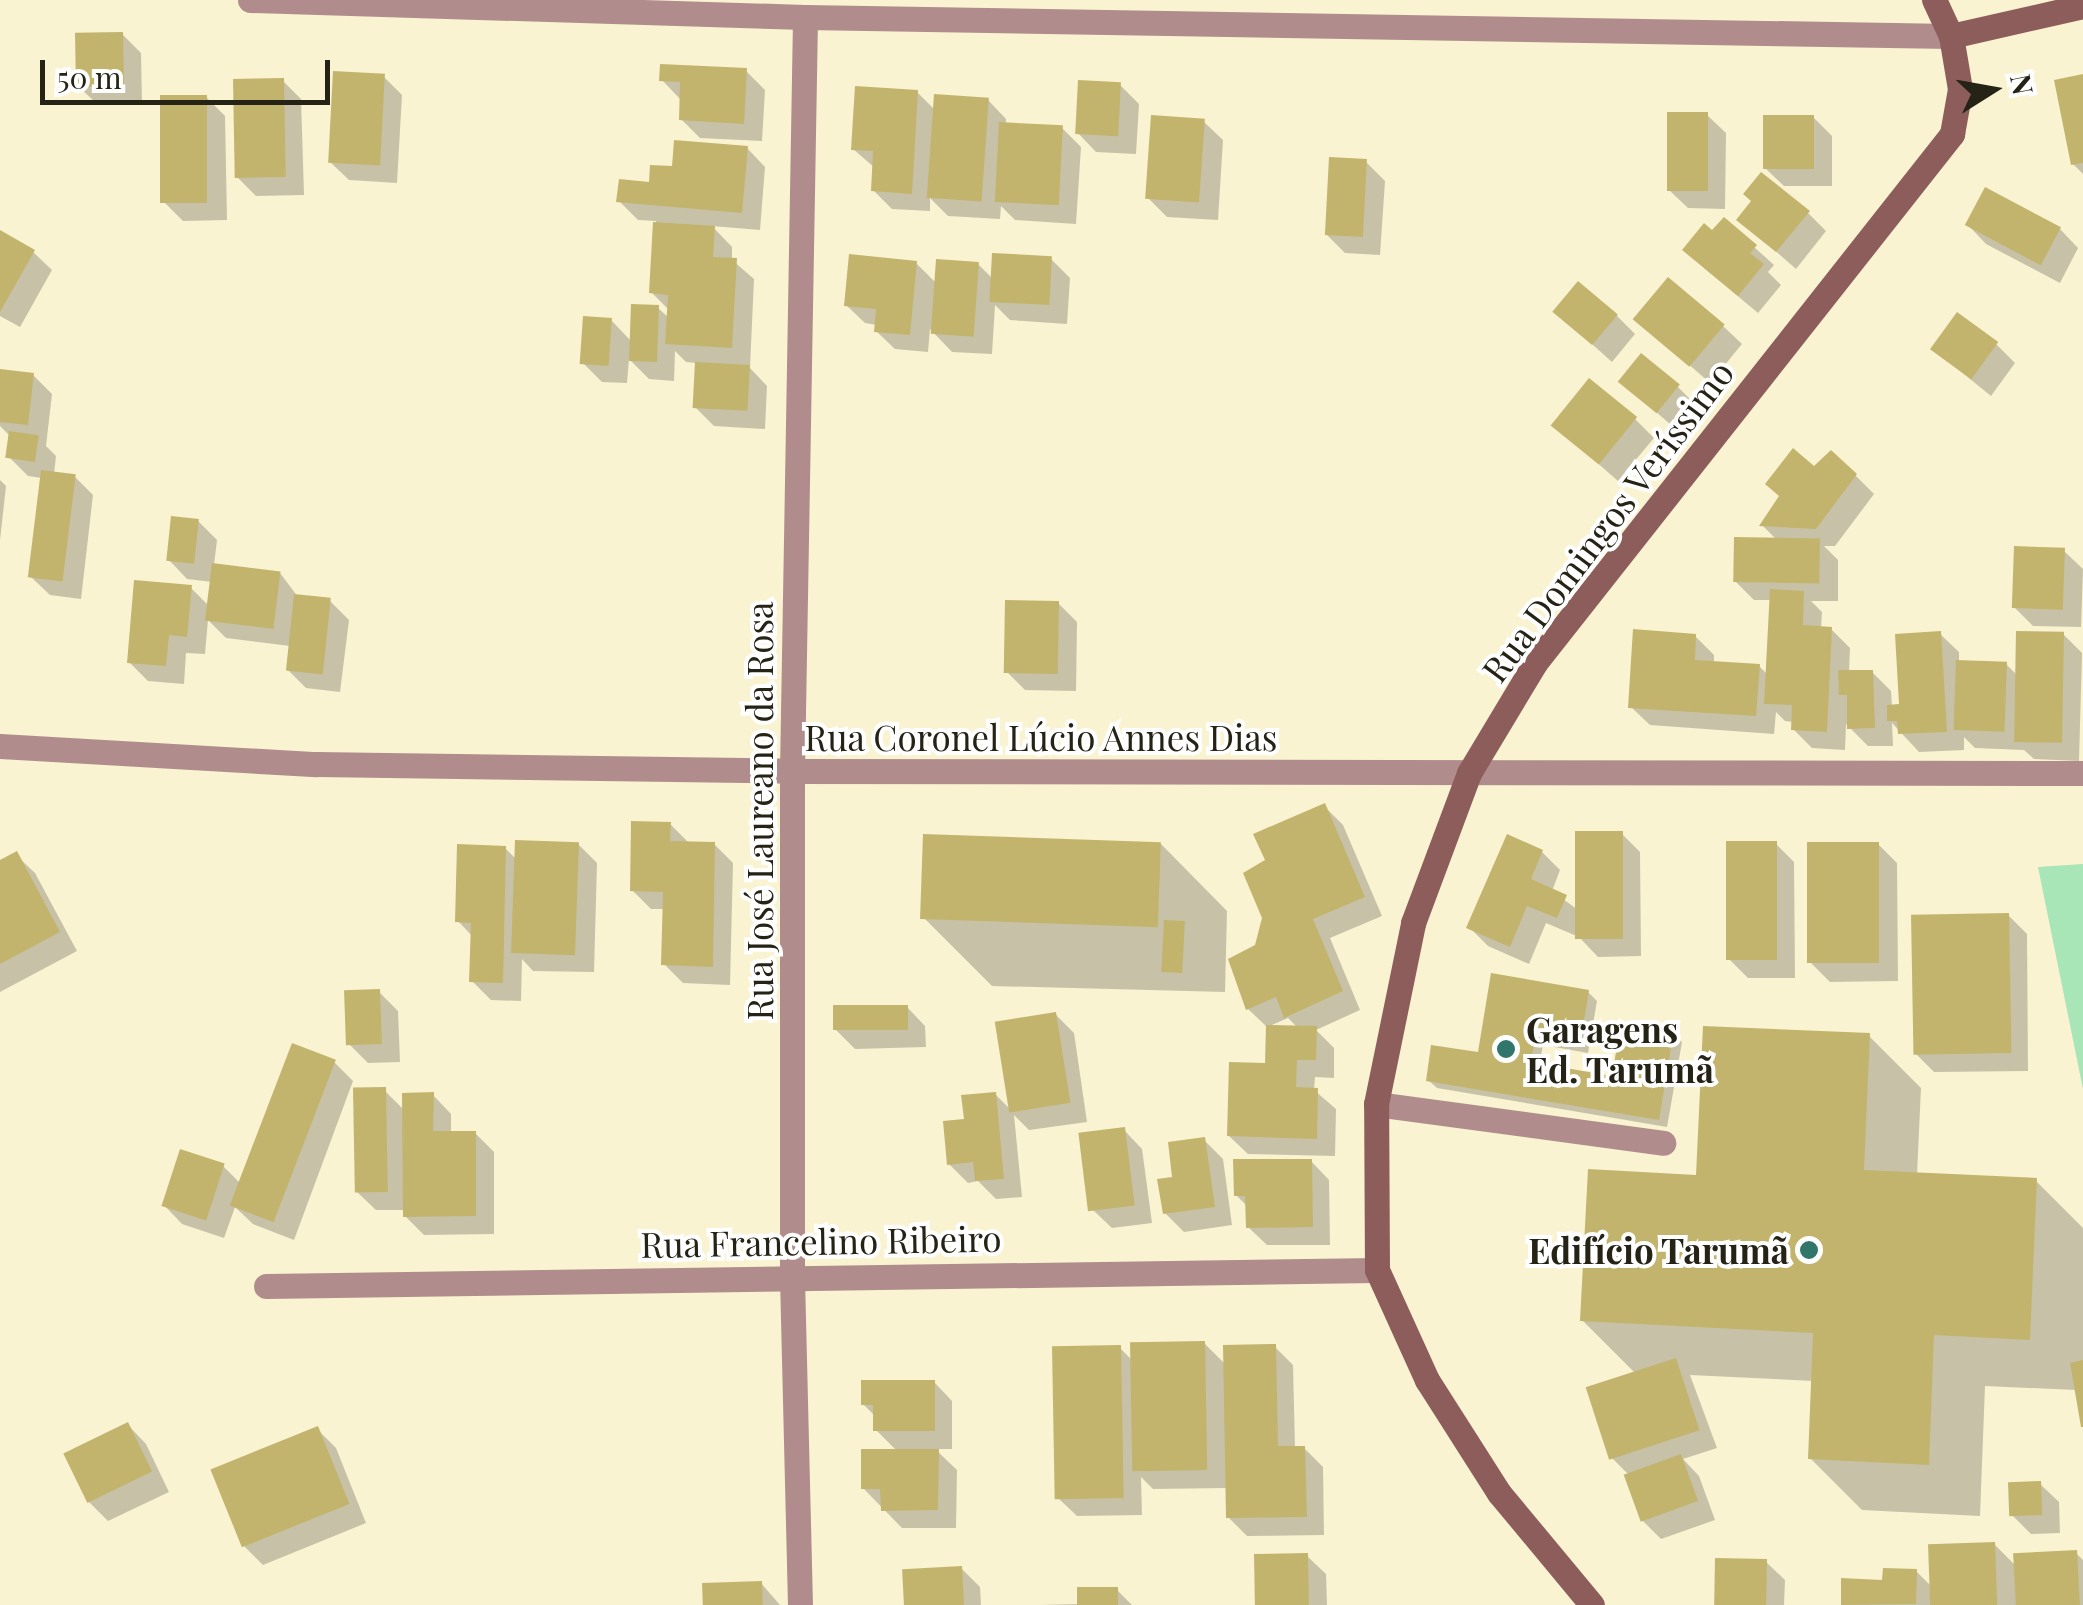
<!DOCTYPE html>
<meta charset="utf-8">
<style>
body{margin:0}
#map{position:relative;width:2083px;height:1605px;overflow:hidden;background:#f9f3d1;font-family:"Playfair Display",serif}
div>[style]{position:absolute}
.green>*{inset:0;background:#a8e5b7}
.shadow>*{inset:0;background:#0003}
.building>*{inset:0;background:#c2b46d;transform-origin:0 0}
.street>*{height:25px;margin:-12.5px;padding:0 12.5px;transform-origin:12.5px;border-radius:12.5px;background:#b08d8c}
.secondary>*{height:25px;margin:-12.5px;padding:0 12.5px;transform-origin:12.5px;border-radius:12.5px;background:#8d5d5c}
.dots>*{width:28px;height:28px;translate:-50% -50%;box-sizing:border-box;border:5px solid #fff;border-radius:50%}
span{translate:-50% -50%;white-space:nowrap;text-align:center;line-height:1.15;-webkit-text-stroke:8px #fff;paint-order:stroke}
.street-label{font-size:35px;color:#252316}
.poi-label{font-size:35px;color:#252316;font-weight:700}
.left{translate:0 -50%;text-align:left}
.right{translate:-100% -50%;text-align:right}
.north{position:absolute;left:1943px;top:40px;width:100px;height:100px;-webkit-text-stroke:8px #fff;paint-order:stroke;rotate:79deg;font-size:28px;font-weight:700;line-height:40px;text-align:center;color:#252316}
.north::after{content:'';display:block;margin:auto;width:35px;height:45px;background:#252316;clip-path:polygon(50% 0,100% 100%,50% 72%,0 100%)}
.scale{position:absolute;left:40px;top:60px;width:290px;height:45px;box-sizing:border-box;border:5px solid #252316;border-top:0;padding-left:12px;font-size:30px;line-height:35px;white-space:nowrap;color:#252316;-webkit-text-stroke:8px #fff;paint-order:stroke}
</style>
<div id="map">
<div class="green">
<i style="clip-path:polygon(2083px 864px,2083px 1089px,2038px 867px)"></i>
</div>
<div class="shadow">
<i style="clip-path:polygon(122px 34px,141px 53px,142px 104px,97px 104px,78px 86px)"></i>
<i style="clip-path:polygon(746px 71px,765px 90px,762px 141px,700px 138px,681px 119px,680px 99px,662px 80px)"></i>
<i style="clip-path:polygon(383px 76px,402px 95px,397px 183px,349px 180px,330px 162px)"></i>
<i style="clip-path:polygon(2083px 77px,2083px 174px,2073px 164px)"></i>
<i style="clip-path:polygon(283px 81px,301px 99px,304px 195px,256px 196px,237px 177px)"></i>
<i style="clip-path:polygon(1120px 85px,1139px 104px,1136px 154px,1096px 152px,1078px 133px)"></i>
<i style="clip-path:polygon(917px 92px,935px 110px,988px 100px,1006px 119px,1006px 125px,1062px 128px,1081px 147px,1076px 224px,1015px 220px,1001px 206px,1000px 219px,948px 216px,930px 198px,930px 211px,892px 209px,873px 190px,875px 168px,853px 149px)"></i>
<i style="clip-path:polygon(206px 97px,225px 116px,227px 220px,183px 221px,164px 202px)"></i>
<i style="clip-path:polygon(1707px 115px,1726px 133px,1725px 209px,1688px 208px,1669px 190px)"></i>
<i style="clip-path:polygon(1813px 117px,1832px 136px,1832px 186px,1784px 186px,1765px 168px)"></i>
<i style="clip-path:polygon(1204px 122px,1223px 140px,1218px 220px,1167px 217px,1148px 198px)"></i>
<i style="clip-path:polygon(747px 148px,765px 167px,760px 230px,712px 226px,732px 247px,732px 260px,754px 279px,750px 368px,767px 386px,765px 429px,714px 426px,695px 407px,697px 363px,686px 362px,675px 351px,674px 381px,649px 379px,629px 359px,627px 383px,602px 382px,583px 363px,611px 320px,631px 341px,658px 308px,669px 318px,670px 311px,651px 292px,656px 221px,638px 220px,619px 201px,674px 169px)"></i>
<i style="clip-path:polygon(1366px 162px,1385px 181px,1380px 255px,1345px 253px,1326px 234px)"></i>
<i style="clip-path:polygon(1808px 213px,1826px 231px,1796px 269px,1739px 219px)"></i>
<i style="clip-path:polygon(1724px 220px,1774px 265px,1768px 272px,1781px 285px,1758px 313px,1704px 268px,1713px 233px)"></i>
<i style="clip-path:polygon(1968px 225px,2060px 229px,2078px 248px,2060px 283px,1986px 244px)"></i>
<i style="clip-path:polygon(0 233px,33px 252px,52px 270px,20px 327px,0 316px)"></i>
<i style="clip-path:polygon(1051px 259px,1070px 278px,1067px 324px,1010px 320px,995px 305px,992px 354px,952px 352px,930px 329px,928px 352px,895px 349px,876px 331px,877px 325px,865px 323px,846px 305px,916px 263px,937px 284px,978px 264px,993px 279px)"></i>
<i style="clip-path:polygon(1556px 312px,1616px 315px,1635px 334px,1612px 362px)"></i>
<i style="clip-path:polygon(1637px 319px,1723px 326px,1742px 344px,1710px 383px)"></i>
<i style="clip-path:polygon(1996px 344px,2015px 363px,1991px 396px,1933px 349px)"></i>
<i style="clip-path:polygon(0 371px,33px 375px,52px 394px,46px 446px,56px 456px,54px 474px,74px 476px,93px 495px,81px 599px,50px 595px,31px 577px,42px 478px,28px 476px,9px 457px,11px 437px,0 426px)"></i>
<i style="clip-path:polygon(1621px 382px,1678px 387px,1697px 406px,1677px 430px)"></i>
<i style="clip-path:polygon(1635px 419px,1654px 438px,1618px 481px,1554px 425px)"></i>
<i style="clip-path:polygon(1814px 470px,1855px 475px,1874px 494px,1835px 546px,1824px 546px,1838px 560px,1838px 601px,1811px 601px,1822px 612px,1821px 629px,1831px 629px,1850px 648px,1849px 673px,1872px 672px,1891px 691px,1892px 707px,1902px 706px,1940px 634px,1959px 652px,1959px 663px,2006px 664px,2017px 675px,2063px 634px,2082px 653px,2079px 761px,2034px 759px,2024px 750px,1975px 748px,1964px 737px,1964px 750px,1919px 752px,1892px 723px,1893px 746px,1868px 746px,1846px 724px,1845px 750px,1812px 748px,1793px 729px,1794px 722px,1785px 721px,1776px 712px,1774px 734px,1650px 725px,1631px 707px,1695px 636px,1714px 655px,1714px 664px,1759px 666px,1768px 675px,1772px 600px,1754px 600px,1735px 581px,1777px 540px,1762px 525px)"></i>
<i style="clip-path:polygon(0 480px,6px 486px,0 540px)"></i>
<i style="clip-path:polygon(198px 521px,217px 540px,214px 565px,280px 573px,298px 597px,330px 601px,349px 620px,340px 692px,306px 688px,287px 669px,290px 646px,226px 638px,208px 620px,205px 654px,186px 653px,184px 684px,148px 681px,129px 662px,190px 587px,209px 606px,212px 582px,187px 579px,169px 560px)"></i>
<i style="clip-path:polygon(2064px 551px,2083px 569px,2081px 627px,2033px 626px,2014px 607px)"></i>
<i style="clip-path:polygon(1058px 603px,1077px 622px,1076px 691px,1025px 690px,1007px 672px)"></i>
<i style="clip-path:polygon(1324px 806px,1343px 825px,1382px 916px,1330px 938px,1360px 1010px,1316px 1030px,1334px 1048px,1334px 1078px,1315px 1077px,1314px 1090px,1336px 1109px,1335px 1156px,1248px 1154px,1229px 1136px,1267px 1066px,1299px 1029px,1288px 1018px,1267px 1027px,1248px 1009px,1264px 918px,1268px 861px)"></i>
<i style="clip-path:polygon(670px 824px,689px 843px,714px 844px,733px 863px,730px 985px,683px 983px,664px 964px,665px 909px,651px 909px,632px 890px)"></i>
<i style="clip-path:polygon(1622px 834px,1640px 852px,1641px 956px,1598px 957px,1579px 937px,1546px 923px,1529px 964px,1488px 946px,1469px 927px,1542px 852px,1560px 870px,1552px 891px,1578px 910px)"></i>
<i style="clip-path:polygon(1160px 843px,1227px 911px,1225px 992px,992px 986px,924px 918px)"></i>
<i style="clip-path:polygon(578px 844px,597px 863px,594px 972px,533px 971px,522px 959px,521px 1001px,491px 1000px,472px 981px,473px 937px,458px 921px,505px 848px,517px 860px)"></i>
<i style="clip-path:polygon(1776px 844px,1794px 862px,1795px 978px,1748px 978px,1729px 959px)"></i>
<i style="clip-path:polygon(1878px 844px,1897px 863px,1898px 981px,1830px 982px,1811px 963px)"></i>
<i style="clip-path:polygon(16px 855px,35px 873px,77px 951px,0 992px,0 863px)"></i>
<i style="clip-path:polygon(2008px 915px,2027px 934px,2028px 1071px,1934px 1072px,1915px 1053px)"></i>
<i style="clip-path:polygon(379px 992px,398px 1011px,400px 1062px,368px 1063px,349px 1044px)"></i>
<i style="clip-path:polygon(1588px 992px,1597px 1001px,1588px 1053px,1543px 1045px,1539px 1066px,1614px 1079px,1673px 1033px,1682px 1042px,1667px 1127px,1437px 1088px,1428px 1080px)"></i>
<i style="clip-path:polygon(907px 1007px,925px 1026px,926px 1047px,855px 1049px,836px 1030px)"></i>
<i style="clip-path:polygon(1055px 1014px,1074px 1033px,1087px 1122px,1029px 1130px,1014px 1115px,1022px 1197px,996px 1199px,978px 1181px,968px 1183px,949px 1164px,967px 1122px,995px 1094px,1010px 1109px)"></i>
<i style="clip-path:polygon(1869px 1036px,1921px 1088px,1917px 1175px,2036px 1181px,2083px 1228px,2083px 1424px,2077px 1390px,1985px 1386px,1980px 1516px,1862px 1510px,1810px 1458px,1814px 1381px,1690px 1375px,1717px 1448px,1683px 1459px,1699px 1476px,1715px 1520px,1661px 1539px,1642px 1520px,1630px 1476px,1612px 1458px,1636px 1374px,1583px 1321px,1699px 1177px)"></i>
<i style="clip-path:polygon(334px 1062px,353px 1081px,294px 1240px,253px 1224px,235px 1207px,224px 1238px,182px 1224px,164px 1205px,223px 1166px,242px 1185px)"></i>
<i style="clip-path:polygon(384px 1090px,404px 1110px,433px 1095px,451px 1114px,451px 1134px,475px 1133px,494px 1152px,494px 1234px,424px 1235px,405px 1216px,405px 1210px,376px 1210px,357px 1192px)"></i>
<i style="clip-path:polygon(1124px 1130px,1142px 1149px,1152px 1223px,1112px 1228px,1093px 1210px)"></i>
<i style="clip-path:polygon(1204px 1140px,1223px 1159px,1232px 1225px,1184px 1232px,1165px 1213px,1175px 1179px)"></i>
<i style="clip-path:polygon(1311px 1161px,1329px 1180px,1330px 1245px,1267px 1245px,1248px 1227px,1248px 1207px,1236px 1195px)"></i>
<i style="clip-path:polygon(1204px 1343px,1225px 1364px,1274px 1346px,1293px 1365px,1295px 1448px,1304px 1448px,1323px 1467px,1324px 1535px,1247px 1536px,1228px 1517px,1228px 1488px,1153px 1489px,1141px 1477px,1142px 1515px,1077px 1516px,1058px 1498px,1120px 1348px,1132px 1360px)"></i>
<i style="clip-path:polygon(934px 1382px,952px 1401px,952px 1449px,935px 1449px,957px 1470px,956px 1528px,902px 1528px,863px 1488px,897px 1451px,876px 1430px,875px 1416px,863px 1404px)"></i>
<i style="clip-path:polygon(128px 1425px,146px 1444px,169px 1492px,108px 1521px,89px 1502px)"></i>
<i style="clip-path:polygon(317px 1429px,336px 1448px,366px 1523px,263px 1565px,244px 1546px)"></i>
<i style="clip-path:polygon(2040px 1484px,2059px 1502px,2060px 1533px,2031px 1534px,2012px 1515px)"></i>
<i style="clip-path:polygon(1994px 1544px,2016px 1566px,2076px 1553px,2083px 1560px,2083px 1605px,1843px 1605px,1844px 1581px,1885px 1582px,1916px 1571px,1932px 1587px)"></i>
<i style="clip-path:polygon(1307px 1556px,1326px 1574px,1327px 1605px,1258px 1605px)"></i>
<i style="clip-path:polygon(1766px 1562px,1785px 1580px,1784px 1605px,1716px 1605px)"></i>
<i style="clip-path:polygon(961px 1568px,980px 1587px,981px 1605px,906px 1605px)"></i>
<i style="clip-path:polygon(761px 1583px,780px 1605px,706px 1605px)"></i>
<i style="clip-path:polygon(1117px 1590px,1132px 1605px,1039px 1605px,1080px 1604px)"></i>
</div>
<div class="building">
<i style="left:123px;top:32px;width:54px;height:48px;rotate:89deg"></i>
<i style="clip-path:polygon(660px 64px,747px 68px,744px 124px,679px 120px,680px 82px,659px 81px)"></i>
<i style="left:333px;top:71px;width:52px;height:92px;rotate:3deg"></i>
<i style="clip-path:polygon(2083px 74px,2083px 163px,2071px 165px,2054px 80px)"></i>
<i style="left:284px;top:78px;width:99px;height:51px;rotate:89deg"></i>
<i style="left:1078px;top:80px;width:43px;height:54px;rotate:3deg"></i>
<i style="clip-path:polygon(855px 86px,918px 90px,912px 194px,871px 191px,873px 151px,851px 150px)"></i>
<i style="left:934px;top:94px;width:55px;height:104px;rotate:4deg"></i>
<i style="left:160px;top:95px;width:47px;height:108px"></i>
<i style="left:1667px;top:112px;width:41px;height:79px"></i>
<i style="left:1151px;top:115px;width:54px;height:84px;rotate:4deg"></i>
<i style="left:1763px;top:115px;width:51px;height:54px"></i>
<i style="left:999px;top:122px;width:64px;height:80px;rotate:3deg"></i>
<i style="clip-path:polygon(674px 140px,748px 146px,742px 213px,616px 202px,619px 179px,649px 182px,650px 165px,672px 166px)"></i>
<i style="left:1329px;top:157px;width:38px;height:78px;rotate:3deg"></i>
<i style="clip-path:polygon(1761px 172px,1810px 211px,1776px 252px,1736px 220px,1751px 201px,1743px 194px)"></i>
<i style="left:1985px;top:187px;width:86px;height:43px;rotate:28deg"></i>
<i style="clip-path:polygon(1724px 217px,1757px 245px,1750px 253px,1764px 264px,1738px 296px,1682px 250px,1704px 223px,1712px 230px)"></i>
<i style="clip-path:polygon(653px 222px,715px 226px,713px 257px,737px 258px,732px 348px,665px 344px,668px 295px,649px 293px)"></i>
<i style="clip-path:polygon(0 230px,35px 250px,0 312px)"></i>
<i style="left:992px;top:253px;width:60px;height:49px;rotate:3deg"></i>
<i style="clip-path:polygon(849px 254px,917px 261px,910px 335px,874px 332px,876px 309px,844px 306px)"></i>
<i style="left:936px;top:259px;width:43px;height:75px;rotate:4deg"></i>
<i style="left:1668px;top:277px;width:74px;height:55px;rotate:40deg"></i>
<i style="left:1578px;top:281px;width:52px;height:40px;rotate:40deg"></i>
<i style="left:631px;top:304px;width:28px;height:57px;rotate:2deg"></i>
<i style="left:1957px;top:312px;width:51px;height:46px;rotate:36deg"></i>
<i style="left:583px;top:316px;width:29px;height:48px;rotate:4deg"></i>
<i style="left:1641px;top:353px;width:50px;height:37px;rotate:39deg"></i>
<i style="left:695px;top:362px;width:55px;height:46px;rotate:3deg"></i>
<i style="clip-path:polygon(0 369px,34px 373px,28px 425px,0 422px)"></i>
<i style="left:1589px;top:378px;width:62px;height:61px;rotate:39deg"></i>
<i style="left:9px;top:431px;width:30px;height:27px;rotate:8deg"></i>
<i style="clip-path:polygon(1793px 448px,1814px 466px,1831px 450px,1857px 474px,1816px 529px,1759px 526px,1779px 496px,1765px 484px)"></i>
<i style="left:41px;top:470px;width:35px;height:108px;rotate:7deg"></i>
<i style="left:171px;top:516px;width:28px;height:45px;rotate:6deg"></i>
<i style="left:1734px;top:537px;width:86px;height:45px;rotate:1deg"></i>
<i style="left:2014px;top:546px;width:51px;height:62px;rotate:2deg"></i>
<i style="left:212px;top:563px;width:69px;height:58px;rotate:7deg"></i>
<i style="clip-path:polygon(134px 580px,192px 585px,187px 637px,169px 635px,166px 666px,127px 663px)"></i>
<i style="clip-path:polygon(1770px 589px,1804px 591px,1803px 625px,1832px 627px,1827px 732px,1791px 730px,1792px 705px,1764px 704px)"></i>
<i style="left:294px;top:594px;width:37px;height:77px;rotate:6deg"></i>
<i style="left:1005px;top:600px;width:54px;height:73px;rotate:1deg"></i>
<i style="clip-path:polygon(1633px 629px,1696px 634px,1695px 660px,1760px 664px,1756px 716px,1628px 708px)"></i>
<i style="clip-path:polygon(1941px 631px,1947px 732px,1898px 734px,1897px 721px,1887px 721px,1887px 705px,1899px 704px,1895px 634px)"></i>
<i style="left:2016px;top:631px;width:48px;height:111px;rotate:1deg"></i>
<i style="left:1956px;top:660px;width:51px;height:70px;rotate:2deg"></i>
<i style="clip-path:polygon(1838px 670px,1873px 670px,1875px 728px,1847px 729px,1847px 695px,1839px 695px)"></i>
<i style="clip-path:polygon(1325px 803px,1365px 897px,1313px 919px,1343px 991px,1284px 1018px,1276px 997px,1246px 1010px,1228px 959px,1255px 945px,1262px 918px,1243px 873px,1265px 860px,1253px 834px)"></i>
<i style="clip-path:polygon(631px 821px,671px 822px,670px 841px,715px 842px,713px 967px,661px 965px,663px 892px,630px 891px)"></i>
<i style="left:1623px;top:831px;width:108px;height:48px;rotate:90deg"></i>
<i style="left:923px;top:834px;width:238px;height:85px;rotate:2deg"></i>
<i style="clip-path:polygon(1507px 834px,1543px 850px,1531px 879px,1567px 895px,1557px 918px,1527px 906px,1510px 947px,1466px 928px)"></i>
<i style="left:515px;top:840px;width:64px;height:113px;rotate:2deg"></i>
<i style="left:1726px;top:841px;width:51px;height:119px"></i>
<i style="left:1879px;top:842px;width:121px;height:72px;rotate:90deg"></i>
<i style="clip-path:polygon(457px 844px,506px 846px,503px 983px,469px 982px,471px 923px,455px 922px)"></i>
<i style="clip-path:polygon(17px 851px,60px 932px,0 964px,0 860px)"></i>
<i style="left:2009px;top:913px;width:140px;height:98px;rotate:89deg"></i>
<i style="left:1164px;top:920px;width:21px;height:52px;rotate:3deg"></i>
<i style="clip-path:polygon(1491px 973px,1589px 990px,1580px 1046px,1535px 1038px,1531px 1062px,1612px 1076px,1621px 1022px,1674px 1030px,1659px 1120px,1426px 1081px,1431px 1045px,1478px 1052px)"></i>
<i style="left:380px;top:989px;width:55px;height:36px;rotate:88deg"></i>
<i style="left:908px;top:1005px;width:25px;height:75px;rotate:90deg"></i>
<i style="left:1056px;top:1012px;width:92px;height:62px;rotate:81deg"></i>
<i style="clip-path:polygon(1266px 1025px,1317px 1026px,1316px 1060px,1297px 1060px,1296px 1087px,1318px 1088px,1317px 1139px,1227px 1136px,1229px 1062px,1265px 1063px)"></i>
<i style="clip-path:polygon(1703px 1026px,1870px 1033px,1864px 1170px,2037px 1178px,2030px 1340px,1934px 1335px,1929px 1465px,1808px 1459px,1813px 1333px,1580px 1321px,1588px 1169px,1696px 1175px)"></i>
<i style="left:292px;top:1043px;width:47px;height:174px;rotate:21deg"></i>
<i style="left:386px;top:1087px;width:105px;height:33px;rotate:89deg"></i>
<i style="clip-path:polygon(434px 1092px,433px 1131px,476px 1131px,476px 1216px,403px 1217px,402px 1093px)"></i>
<i style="clip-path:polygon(996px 1092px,1004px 1179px,975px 1181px,973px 1162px,947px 1165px,943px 1121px,964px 1119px,961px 1095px)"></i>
<i style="left:1125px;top:1127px;width:79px;height:47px;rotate:83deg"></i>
<i style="clip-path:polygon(1205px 1137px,1215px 1207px,1163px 1214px,1157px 1179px,1172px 1177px,1168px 1142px)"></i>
<i style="left:180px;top:1149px;width:47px;height:60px;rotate:18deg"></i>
<i style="clip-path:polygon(1233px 1159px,1312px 1159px,1313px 1227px,1246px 1228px,1245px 1196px,1234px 1196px)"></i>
<i style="left:1205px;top:1341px;width:129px;height:75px;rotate:89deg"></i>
<i style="clip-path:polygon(1276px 1344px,1278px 1446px,1305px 1446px,1307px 1517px,1226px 1518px,1223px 1345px)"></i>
<i style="left:1121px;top:1345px;width:153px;height:69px;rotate:89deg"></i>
<i style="left:1676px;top:1358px;width:76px;height:95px;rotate:72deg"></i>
<i style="clip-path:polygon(2083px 1360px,2083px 1427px,2081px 1427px,2070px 1363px)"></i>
<i style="clip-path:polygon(861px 1380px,935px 1380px,935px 1431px,873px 1431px,873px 1405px,861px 1405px)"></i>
<i style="left:128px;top:1422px;width:55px;height:72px;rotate:64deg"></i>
<i style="left:318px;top:1426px;width:84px;height:116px;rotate:68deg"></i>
<i style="clip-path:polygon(861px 1449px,939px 1449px,938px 1510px,881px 1511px,880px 1489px,861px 1489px)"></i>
<i style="left:1681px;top:1454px;width:50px;height:61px;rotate:70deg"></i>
<i style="left:2041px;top:1481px;width:34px;height:33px;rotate:88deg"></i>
<i style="left:1995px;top:1542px;width:63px;height:67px;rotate:88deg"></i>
<i style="left:2077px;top:1550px;width:55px;height:64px;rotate:87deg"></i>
<i style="left:1308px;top:1553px;width:52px;height:54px;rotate:89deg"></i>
<i style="left:1715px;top:1558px;width:52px;height:47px;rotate:1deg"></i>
<i style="left:962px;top:1566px;width:39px;height:60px;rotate:87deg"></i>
<i style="clip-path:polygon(1883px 1568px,1917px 1569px,1916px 1604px,1841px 1605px,1841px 1578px,1882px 1580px)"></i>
<i style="left:762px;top:1581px;width:24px;height:60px;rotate:88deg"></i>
<i style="left:1118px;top:1587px;width:18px;height:41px;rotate:90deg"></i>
</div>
<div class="street">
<i style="left:250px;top:0;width:555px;rotate:1.75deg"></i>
<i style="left:805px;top:17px;width:1146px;rotate:0.95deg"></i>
<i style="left:0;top:746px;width:317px;rotate:3.3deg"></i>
<i style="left:316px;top:764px;width:476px;rotate:0.8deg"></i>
<i style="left:792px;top:771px;width:1291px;rotate:0.09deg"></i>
<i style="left:1376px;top:1104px;width:290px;rotate:7.7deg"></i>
<i style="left:266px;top:1286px;width:1111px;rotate:-0.83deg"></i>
<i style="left:800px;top:1605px;width:329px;rotate:-91.4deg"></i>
<i style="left:792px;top:1276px;width:505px;rotate:-90deg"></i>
<i style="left:792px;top:771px;width:754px;rotate:-89.01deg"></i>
</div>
<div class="secondary">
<i style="left:1951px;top:36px;width:135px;rotate:-12.8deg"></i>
<i style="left:1592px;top:1605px;width:146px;rotate:-129.7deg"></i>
<i style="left:1499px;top:1493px;width:134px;rotate:-122.5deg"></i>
<i style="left:1427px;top:1380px;width:121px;rotate:-114.4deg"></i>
<i style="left:1377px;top:1270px;width:166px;rotate:-90.3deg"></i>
<i style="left:1376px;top:1104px;width:185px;rotate:-78.4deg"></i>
<i style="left:1413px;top:923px;width:160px;rotate:-69.5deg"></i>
<i style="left:1469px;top:773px;width:128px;rotate:-59deg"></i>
<i style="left:1535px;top:663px;width:674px;rotate:-51.75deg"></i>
<i style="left:1952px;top:134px;width:46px;rotate:-79.9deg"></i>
<i style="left:1960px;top:89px;width:54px;rotate:-99.6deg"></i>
<i style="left:1951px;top:36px;width:40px;rotate:-115deg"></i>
</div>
<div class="dots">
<i style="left:1506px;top:1049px;background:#30766b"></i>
<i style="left:1809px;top:1250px;background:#30766b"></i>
</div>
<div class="street-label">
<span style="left:1607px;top:521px;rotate:-53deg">Rua Domingos Veríssimo</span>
<span style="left:1041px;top:737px">Rua Coronel Lúcio Annes Dias</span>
<span style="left:759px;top:811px;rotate:-90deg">Rua José Laureano da Rosa</span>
<span style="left:821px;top:1241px;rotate:-1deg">Rua Francelino Ribeiro</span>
</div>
<div class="poi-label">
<span class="left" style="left:1526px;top:1049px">Garagens<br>Ed. Tarumã</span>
<span class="right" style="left:1789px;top:1250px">Edifício Tarumã</span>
</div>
<div class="north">N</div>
<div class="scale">50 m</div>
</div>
